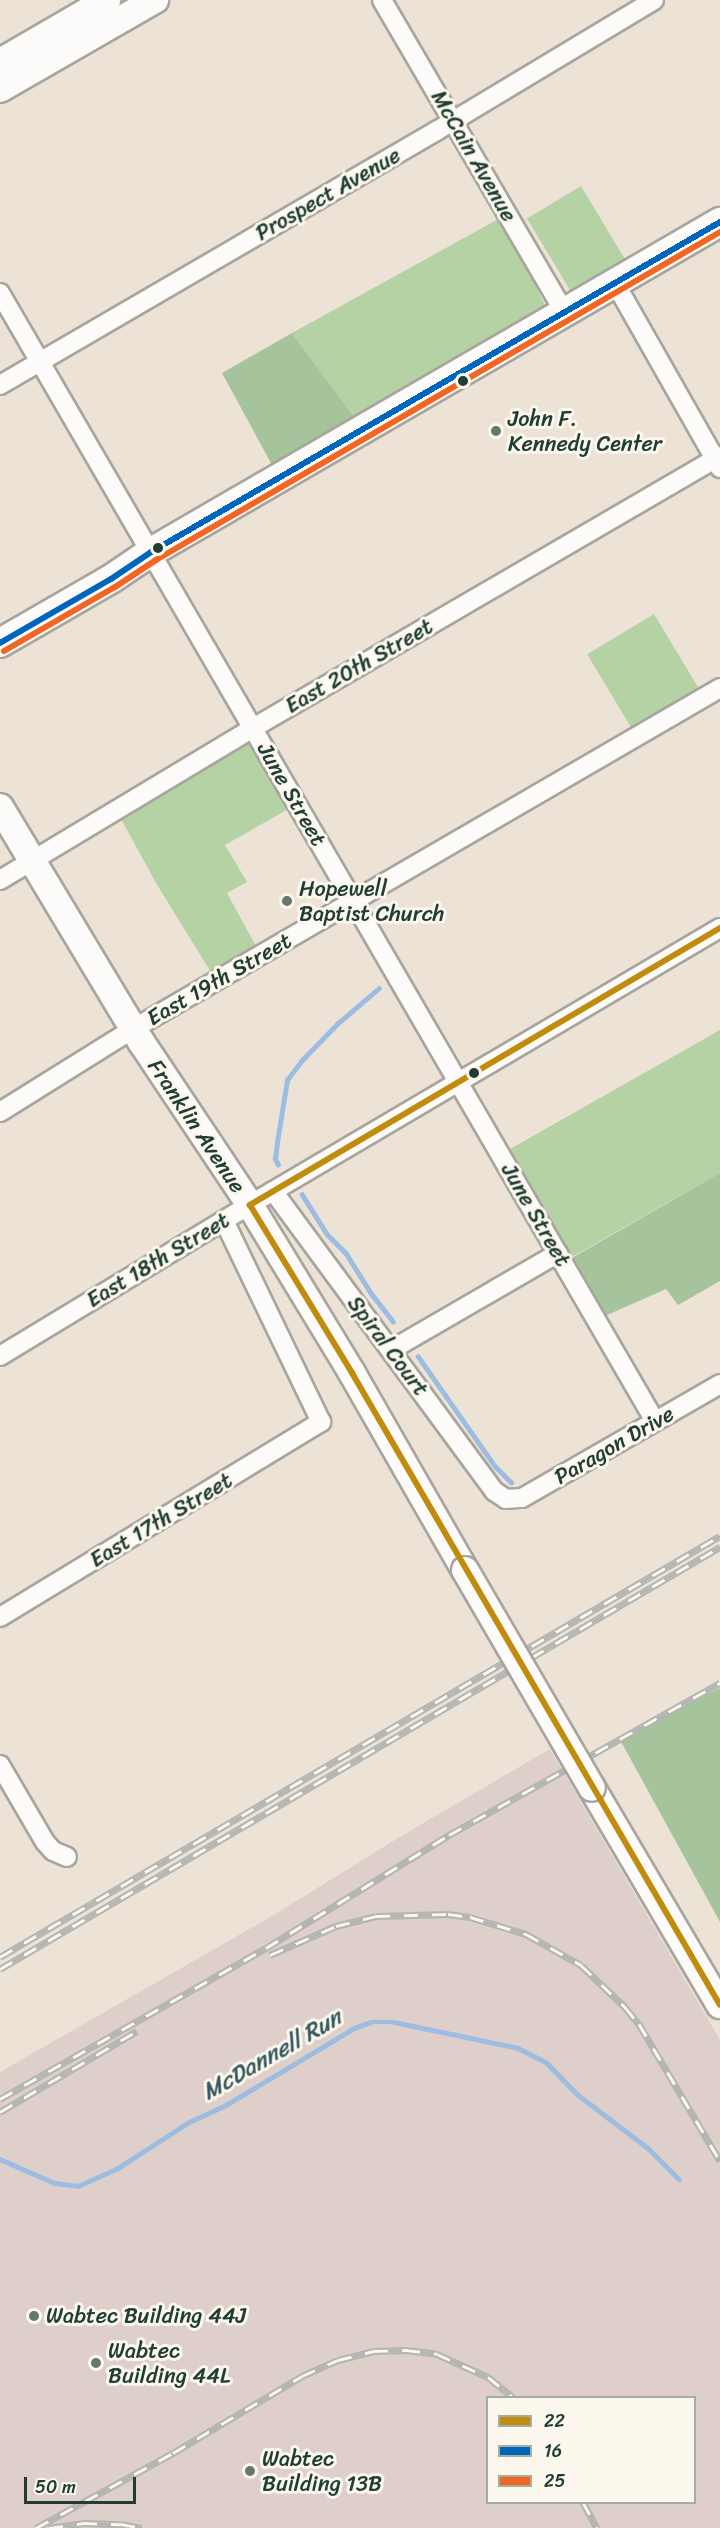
<!DOCTYPE html>
<style>
body{margin:0}
#map{position:relative;width:720px;height:2528px;overflow:hidden;background:#ece3d6;font-family:Sriracha,sans-serif}
div>[style]{position:absolute}
.industrial>*{inset:0;background:#decfca}
.green>*{inset:0;background:#b4d2a4;transform-origin:0 0}
.forest>*{inset:0;background:#a6c49b}
.stream>*{height:4.5px;margin:-2.25px;padding:0 2.25px;transform-origin:2.25px;border-radius:2.25px;background:#9cbde1}
.roads{filter:drop-shadow(2px 0 #a7a59d) drop-shadow(-2px 0 #a7a59d) drop-shadow(0 2px #a7a59d) drop-shadow(0 -2px #a7a59d)}
.street>*{height:18px;margin:-9px;padding:0 9px;transform-origin:9px;border-radius:9px;background:#fcfbf9}
.secondary>*{height:26px;margin:-13px;padding:0 13px;transform-origin:13px;border-radius:13px;background:#fcfbf9}
.primary>*{height:28px;margin:-14px;padding:0 14px;transform-origin:14px;border-radius:14px;background:#fcfbf9}
.rail>*{height:7px;margin-top:-3.5px;transform-origin:0;background:repeating-linear-gradient(90deg,#fbf7ec 0 14px,#b3b5b2 0 28px);box-sizing:border-box;border-block:2px solid #b3b5b2}
.bridges{filter:drop-shadow(2px 0 #a7a59d) drop-shadow(-2px 0 #a7a59d) drop-shadow(0 2px #a7a59d) drop-shadow(0 -2px #a7a59d)}
.secondary-bridge>*{height:26px;margin:-13px;padding:0 13px;transform-origin:13px;border-radius:13px;background:#fcfbf9}
.bus-1>*{height:6px;margin:-3px;padding:0 3px;transform-origin:3px;border-radius:3px;background:#c18c0d}
.bus-2>*{height:6px;margin:-3px;padding:0 3px;transform-origin:3px;border-radius:3px;background:#0065bd}
.bus-3>*{height:6px;margin:-3px;padding:0 3px;transform-origin:3px;border-radius:3px;background:#f26522}
.dots>*{width:16px;height:16px;translate:-50% -50%;box-sizing:border-box;border:3px solid #fbf7ec;border-radius:50%}
span{translate:-50% -50%;white-space:nowrap;text-align:center;line-height:1.15;-webkit-text-stroke:6px #fbf7ec;paint-order:stroke}
.street-label{font-size:22px;color:#1f3d34}
.poi-label{font-size:22px;color:#1f3d34}
.left{translate:0 -50%;text-align:left}
.water-label{font-size:24px;color:#365960;font-style:italic}
.legend{position:absolute;left:486px;top:2396px;width:210px;height:108px;box-sizing:border-box;background:#fbf7ec;border:2px solid #a3ada2;margin:0;padding:8px 10px;list-style:none;font-size:18px;color:#1f3d34}
.legend li{display:flex;align-items:center;gap:12px;height:30px}
.legend b{width:30px;border:2px solid #a3ada2}
.scale{position:absolute;left:24px;top:2477px;width:112px;height:27px;box-sizing:border-box;border:3px solid #1f3d34;border-top:0;padding-left:8px;font-size:18px;line-height:21px;white-space:nowrap;color:#1f3d34;-webkit-text-stroke:4px #fbf7ec;paint-order:stroke}
</style>
<div id="map">
<div class="industrial">
<i style="clip-path:polygon(evenodd,550px 1749px,720px 2040px,720px 2528px,0 2528px,0 2072px,267px 1919px,408px 1832px,550px 1749px,488px 2398px,694px 2398px,694px 2502px,488px 2502px,488px 2398px)"></i>
</div>
<div class="green">
<i style="left:581px;top:186px;width:85px;height:63px;rotate:59deg"></i>
<i style="clip-path:polygon(502px 217px,545px 305px,524px 325px,395px 399px,392px 395px,355px 418px,292px 333px)"></i>
<i style="left:654px;top:614px;width:89px;height:78px;rotate:59deg"></i>
<i style="clip-path:polygon(250px 740px,292px 807px,225px 845px,247px 882px,227px 893px,257px 948px,212px 974px,156px 883px,120px 817px)"></i>
<i style="clip-path:polygon(720px 1030px,720px 1173px,570px 1258px,546px 1218px,510px 1149px)"></i>
</div>
<div class="forest">
<i style="clip-path:polygon(292px 333px,355px 418px,272px 465px,222px 373px)"></i>
<i style="clip-path:polygon(720px 1173px,720px 1281px,678px 1305px,666px 1289px,605px 1316px,570px 1259px)"></i>
<i style="clip-path:polygon(720px 1688px,720px 1922px,619px 1738px)"></i>
</div>
<div class="stream">
<i style="left:278px;top:1165px;width:7px;rotate:-117deg"></i>
<i style="left:275px;top:1159px;width:17px;rotate:-83deg"></i>
<i style="left:277px;top:1142px;width:63px;rotate:-80.8deg"></i>
<i style="left:287px;top:1080px;width:26px;rotate:-53deg"></i>
<i style="left:303px;top:1059px;width:49px;rotate:-45.8deg"></i>
<i style="left:337px;top:1024px;width:55px;rotate:-40.6deg"></i>
<i style="left:302px;top:1194px;width:47px;rotate:58deg"></i>
<i style="left:327px;top:1234px;width:27px;rotate:45deg"></i>
<i style="left:346px;top:1253px;width:47px;rotate:58deg"></i>
<i style="left:371px;top:1293px;width:36px;rotate:52deg"></i>
<i style="left:418px;top:1356px;width:134px;rotate:55deg"></i>
<i style="left:495px;top:1466px;width:23px;rotate:45deg"></i>
<i style="left:0;top:2159px;width:60px;rotate:23.6deg"></i>
<i style="left:55px;top:2183px;width:23px;rotate:7deg"></i>
<i style="left:78px;top:2186px;width:44px;rotate:-24.2deg"></i>
<i style="left:118px;top:2168px;width:85px;rotate:-32.9deg"></i>
<i style="left:189px;top:2122px;width:41px;rotate:-24.7deg"></i>
<i style="left:226px;top:2105px;width:149px;rotate:-31deg"></i>
<i style="left:354px;top:2028px;width:18px;rotate:-19deg"></i>
<i style="left:371px;top:2022px;width:23px"></i>
<i style="left:394px;top:2022px;width:127px;rotate:11.8deg"></i>
<i style="left:518px;top:2048px;width:31px;rotate:27deg"></i>
<i style="left:546px;top:2062px;width:45px;rotate:45.9deg"></i>
<i style="left:577px;top:2094px;width:89px;rotate:37.3deg"></i>
<i style="left:648px;top:2148px;width:44px;rotate:45deg"></i>
</div>
<div class="roads">
<div class="street">
<i style="left:382px;top:0;width:363px;rotate:59.7deg"></i>
<i style="left:615px;top:283px;width:213px;rotate:60.4deg"></i>
<i style="left:0;top:293px;width:1304px;rotate:59.86deg"></i>
<i style="left:0;top:385px;width:507px;rotate:-30.21deg"></i>
<i style="left:438px;top:130px;width:252px;rotate:-31deg"></i>
<i style="left:0;top:880px;width:295px;rotate:-31deg"></i>
<i style="left:253px;top:728px;width:540px;rotate:-30.22deg"></i>
<i style="left:0;top:1112px;width:157px;rotate:-32deg"></i>
<i style="left:133px;top:1029px;width:679px;rotate:-30.15deg"></i>
<i style="left:273px;top:1191px;width:373px;rotate:53.6deg"></i>
<i style="left:494px;top:1491px;width:14px;rotate:34deg"></i>
<i style="left:506px;top:1499px;width:16px;rotate:-4deg"></i>
<i style="left:522px;top:1498px;width:228px;rotate:-29.9deg"></i>
<i style="left:391px;top:1350px;width:193px;rotate:-30.1deg"></i>
<i style="left:0;top:1356px;width:301px;rotate:-31.2deg"></i>
<i style="left:258px;top:1200px;width:536px;rotate:-30.49deg"></i>
<i style="left:0;top:1617px;width:376px;rotate:-31.3deg"></i>
<i style="left:321px;top:1422px;width:224px;rotate:-115.7deg"></i>
<i style="left:0;top:1765px;width:89px;rotate:59.7deg"></i>
<i style="left:45px;top:1842px;width:12px;rotate:48deg"></i>
<i style="left:53px;top:1851px;width:15px;rotate:23deg"></i>
</div>
<div class="secondary">
<i style="left:0;top:62px;width:124px;rotate:-30.1deg"></i>
<i style="left:0;top:89px;width:179px;rotate:-29.9deg"></i>
<i style="left:0;top:807px;width:275px;rotate:59deg"></i>
<i style="left:142px;top:1043px;width:195px;rotate:56.3deg"></i>
<i style="left:250px;top:1205px;width:197px;rotate:58.7deg"></i>
<i style="left:352px;top:1373px;width:227px;rotate:60.2deg"></i>
<i style="left:592px;top:1788px;width:252px;rotate:59.5deg"></i>
</div>
<div class="primary">
<i style="left:0;top:643px;width:128px;rotate:-30deg"></i>
<i style="left:111px;top:579px;width:48px;rotate:-34deg"></i>
<i style="left:151px;top:552px;width:658px;rotate:-30.11deg"></i>
</div>
</div>
<div class="rail">
<i style="left:270px;top:1955px;width:72px;rotate:-23.7deg"></i>
<i style="left:336px;top:1926px;width:41px;rotate:-14deg"></i>
<i style="left:376px;top:1916px;width:72px;rotate:-1.6deg"></i>
<i style="left:448px;top:1914px;width:22px;rotate:8deg"></i>
<i style="left:470px;top:1917px;width:59px;rotate:16.9deg"></i>
<i style="left:526px;top:1934px;width:63px;rotate:29.4deg"></i>
<i style="left:581px;top:1965px;width:61px;rotate:43.7deg"></i>
<i style="left:625px;top:2007px;width:22px;rotate:51deg"></i>
<i style="left:639px;top:2024px;width:159px;rotate:59.4deg"></i>
<i style="left:0;top:1957px;width:834px;rotate:-30.32deg"></i>
<i style="left:0;top:1969px;width:835px;rotate:-30.38deg"></i>
<i style="left:0;top:2099px;width:306px;rotate:-29.6deg"></i>
<i style="left:266px;top:1948px;width:215px;rotate:-31.7deg"></i>
<i style="left:449px;top:1835px;width:311px;rotate:-29.3deg"></i>
<i style="left:0;top:2112px;width:159px;rotate:-30.6deg"></i>
<i style="left:583px;top:2502px;width:30px;rotate:62deg"></i>
<i style="left:36px;top:2528px;width:156px;rotate:-28.7deg"></i>
<i style="left:173px;top:2453px;width:150px;rotate:-30.8deg"></i>
<i style="left:302px;top:2376px;width:39px;rotate:-24deg"></i>
<i style="left:338px;top:2360px;width:37px;rotate:-14deg"></i>
<i style="left:374px;top:2351px;width:32px;rotate:-2deg"></i>
<i style="left:406px;top:2350px;width:31px;rotate:7deg"></i>
<i style="left:437px;top:2354px;width:56px;rotate:24.3deg"></i>
<i style="left:488px;top:2377px;width:33px;rotate:39deg"></i>
<i style="left:49px;top:2528px;width:34px;rotate:-8deg"></i>
<i style="left:83px;top:2523px;width:38px;rotate:2deg"></i>
<i style="left:121px;top:2524px;width:21px;rotate:11deg"></i>
</div>
<div class="bridges">
<div class="secondary-bridge">
<i style="left:465px;top:1570px;width:252px;rotate:59.8deg"></i>
</div>
</div>
<div class="bus-1">
<i style="left:720px;top:928px;width:546px;rotate:149.49deg"></i>
<i style="left:250px;top:1205px;width:197px;rotate:58.7deg"></i>
<i style="left:352px;top:1373px;width:731px;rotate:59.79deg"></i>
</div>
<div class="bus-2">
<i style="left:0;top:643px;width:128px;rotate:-30deg"></i>
<i style="left:111px;top:579px;width:48px;rotate:-34deg"></i>
<i style="left:151px;top:552px;width:658px;rotate:-30.11deg"></i>
</div>
<div class="bus-3">
<i style="left:4px;top:651px;width:128px;rotate:-30deg"></i>
<i style="left:115px;top:587px;width:49px;rotate:-33.4deg"></i>
<i style="left:156px;top:560px;width:652px;rotate:-30.18deg"></i>
</div>
<div class="dots">
<i style="left:463px;top:381px;background:#1f3d34"></i>
<i style="left:496px;top:431px;background:#67776d"></i>
<i style="left:158px;top:548px;background:#1f3d34"></i>
<i style="left:287px;top:901px;background:#67776d"></i>
<i style="left:474px;top:1073px;background:#1f3d34"></i>
<i style="left:34px;top:2316px;background:#67776d"></i>
<i style="left:96px;top:2363px;background:#67776d"></i>
<i style="left:250px;top:2471px;background:#67776d"></i>
</div>
<div class="street-label">
<span style="left:474px;top:156px;rotate:60deg">McCain Avenue</span>
<span style="left:328px;top:194px;rotate:-30deg">Prospect Avenue</span>
<span style="left:359px;top:666px;rotate:-30deg">East 20th Street</span>
<span style="left:292px;top:794px;rotate:60deg">June Street</span>
<span style="left:219px;top:979px;rotate:-30deg">East 19th Street</span>
<span style="left:197px;top:1126px;rotate:56deg">Franklin Avenue</span>
<span style="left:536px;top:1215px;rotate:60deg">June Street</span>
<span style="left:158px;top:1260px;rotate:-31deg">East 18th Street</span>
<span style="left:388px;top:1346px;rotate:53deg">Spiral Court</span>
<span style="left:614px;top:1445px;rotate:-30deg">Paragon Drive</span>
<span style="left:161px;top:1520px;rotate:-31deg">East 17th Street</span>
</div>
<div class="poi-label">
<span class="left" style="left:508px;top:431px">John F.<br>Kennedy Center</span>
<span class="left" style="left:299px;top:901px">Hopewell<br>Baptist Church</span>
<span class="left" style="left:46px;top:2316px">Wabtec Building 44J</span>
<span class="left" style="left:108px;top:2363px">Wabtec<br>Building 44L</span>
<span class="left" style="left:262px;top:2471px">Wabtec<br>Building 13B</span>
</div>
<div class="water-label">
<span style="left:272px;top:2055px;rotate:-30deg">McDannell Run</span>
</div>
<ul class="legend">
<li><b style="height:8px;background:#c18c0d"></b>22</li>
<li><b style="height:8px;background:#0065bd"></b>16</li>
<li><b style="height:8px;background:#f26522"></b>25</li>
</ul>
<div class="scale">50 m</div>
</div>
